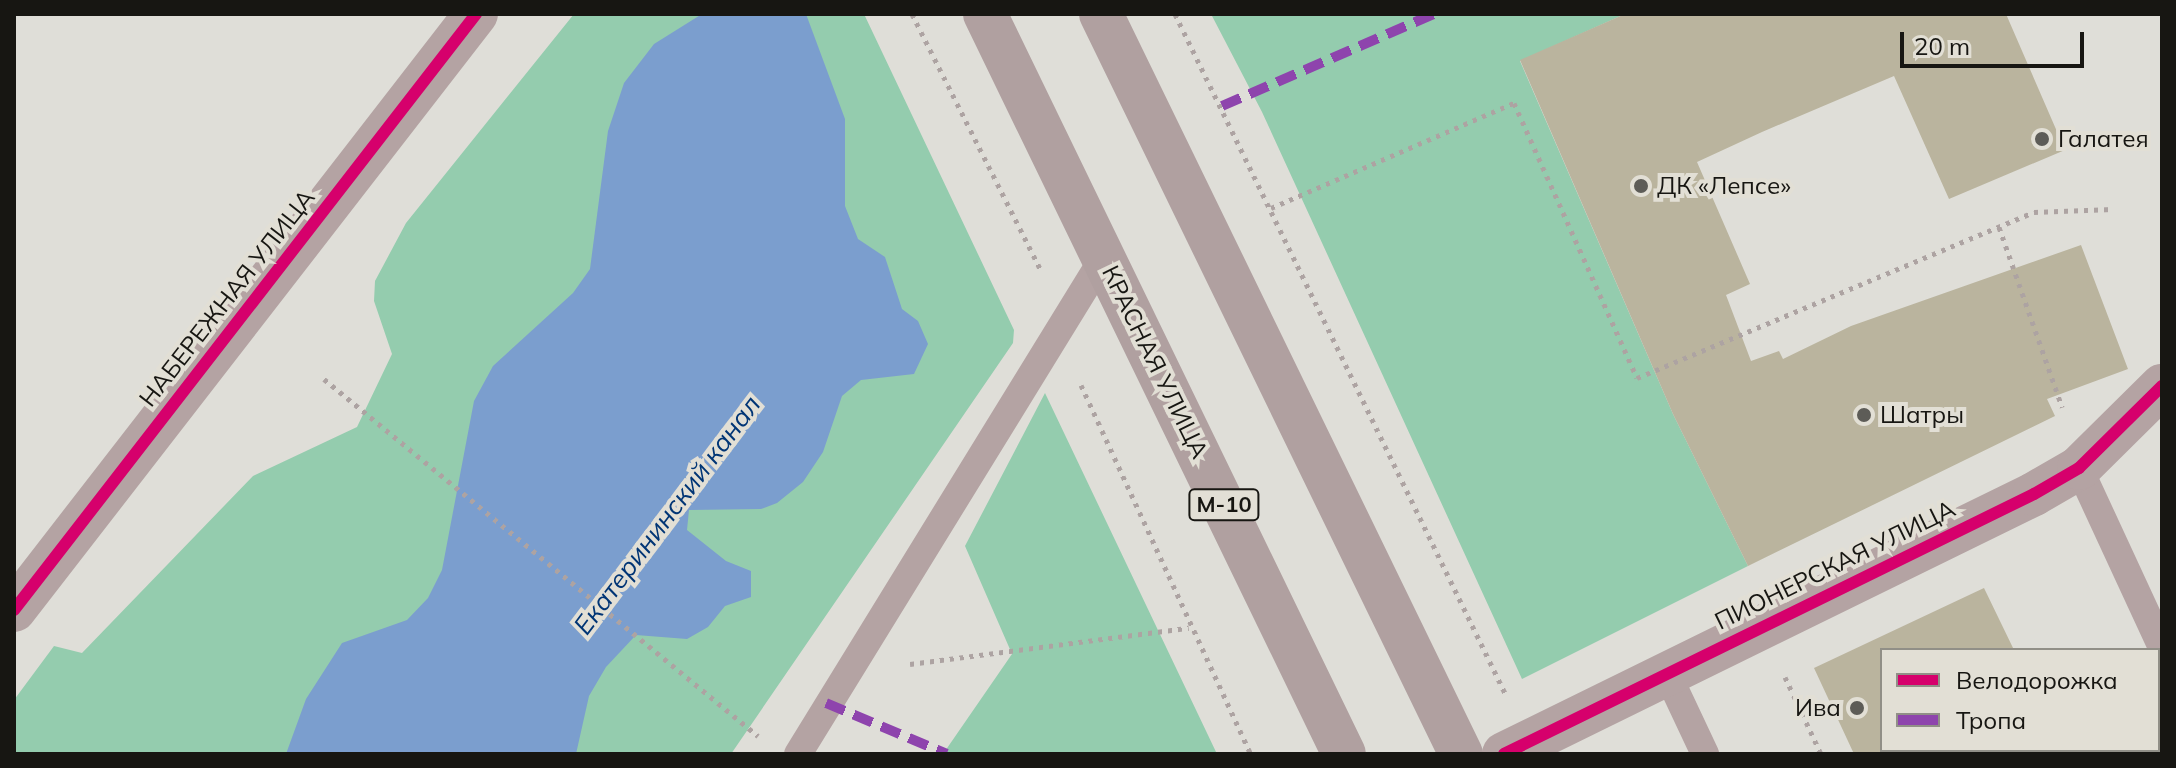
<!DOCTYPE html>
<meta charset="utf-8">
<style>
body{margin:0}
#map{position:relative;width:2176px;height:768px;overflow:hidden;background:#dfded8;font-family:Mulish,sans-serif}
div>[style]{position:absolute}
.forest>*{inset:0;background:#94ccae}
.water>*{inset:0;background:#7b9ece}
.building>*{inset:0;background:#bab49e}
.path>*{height:5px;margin-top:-2.5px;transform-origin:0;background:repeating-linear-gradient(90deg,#ada3a2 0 4px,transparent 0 10px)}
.service>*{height:28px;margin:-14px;padding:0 14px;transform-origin:14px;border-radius:14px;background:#b4a3a3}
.minor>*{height:44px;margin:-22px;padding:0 22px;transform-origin:22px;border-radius:22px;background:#b4a3a3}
.tertiary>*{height:44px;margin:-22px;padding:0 22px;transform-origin:22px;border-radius:22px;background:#b4a3a3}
.trunk>*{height:44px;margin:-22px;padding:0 22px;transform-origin:22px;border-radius:22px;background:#b0a0a0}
.quiet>*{height:10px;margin-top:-5px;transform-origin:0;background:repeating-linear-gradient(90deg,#8e44ad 0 20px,transparent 0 30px)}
.cycleway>*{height:12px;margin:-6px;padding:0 6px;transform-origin:6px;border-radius:6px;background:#d6006c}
.dots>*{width:22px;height:22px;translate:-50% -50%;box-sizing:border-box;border:4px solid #e2dfd5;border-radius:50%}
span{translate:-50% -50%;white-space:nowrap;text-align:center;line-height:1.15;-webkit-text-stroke:8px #e2dfd5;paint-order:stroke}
.shield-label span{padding:2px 6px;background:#e2dfd5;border:2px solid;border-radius:6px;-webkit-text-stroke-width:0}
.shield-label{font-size:22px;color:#171612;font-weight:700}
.poi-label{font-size:24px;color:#171612}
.left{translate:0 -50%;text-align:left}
.right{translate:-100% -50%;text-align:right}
.street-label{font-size:24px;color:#171612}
.water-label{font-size:26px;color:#013575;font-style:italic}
.frame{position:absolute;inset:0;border:16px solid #171612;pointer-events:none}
.legend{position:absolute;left:1880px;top:648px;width:280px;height:104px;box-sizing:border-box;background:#e2dfd5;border:2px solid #918f87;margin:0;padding:10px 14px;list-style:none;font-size:24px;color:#171612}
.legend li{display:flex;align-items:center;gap:16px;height:40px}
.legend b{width:40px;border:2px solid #918f87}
.scale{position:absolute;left:1900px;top:32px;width:184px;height:36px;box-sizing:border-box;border:4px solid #171612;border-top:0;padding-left:10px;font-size:24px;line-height:28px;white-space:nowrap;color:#171612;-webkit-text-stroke:6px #e2dfd5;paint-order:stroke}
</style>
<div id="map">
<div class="forest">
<i style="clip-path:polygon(574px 14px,864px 14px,1014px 330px,1013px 343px,731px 754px,14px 754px,14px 700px,54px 646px,82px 653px,253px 476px,357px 427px,392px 354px,374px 301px,375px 281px,406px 223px)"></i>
<i style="clip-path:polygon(1211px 14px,1625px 14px,1520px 61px,1673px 414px,1748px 566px,1522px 679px,1262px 112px)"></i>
<i style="clip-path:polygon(1045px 393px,1217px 754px,943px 754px,1012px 654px,965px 546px)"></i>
</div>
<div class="water">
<i style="clip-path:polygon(702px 14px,806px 14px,845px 119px,845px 206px,858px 239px,885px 257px,902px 309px,918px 321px,928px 344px,914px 374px,861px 380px,842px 396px,823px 452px,803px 482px,777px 503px,761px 509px,689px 510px,687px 530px,726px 561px,751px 571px,751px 597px,725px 606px,708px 627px,687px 639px,636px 635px,606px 667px,589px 696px,576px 754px,286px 754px,306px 699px,342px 643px,407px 620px,428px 598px,442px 570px,474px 401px,493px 366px,573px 293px,590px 269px,608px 131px,624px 83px,654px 44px)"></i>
</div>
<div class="building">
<i style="clip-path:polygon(1625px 14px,2006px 14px,2065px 150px,1949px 199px,1894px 76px,1762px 132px,1697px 162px,1750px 284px,1726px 295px,1751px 361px,1779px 351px,1783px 359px,1851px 326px,2081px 245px,2128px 369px,2047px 399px,2055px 416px,1748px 566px,1673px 414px,1520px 60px)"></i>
<i style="clip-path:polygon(1984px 588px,2014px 650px,1882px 650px,1882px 754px,1854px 754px,1814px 668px)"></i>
</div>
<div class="path">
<i style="left:912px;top:14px;width:287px;rotate:63.3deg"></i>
<i style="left:1175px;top:14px;width:755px;rotate:64.08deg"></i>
<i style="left:1271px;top:208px;width:265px;rotate:-23.4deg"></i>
<i style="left:1514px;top:103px;width:301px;rotate:65.9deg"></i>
<i style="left:1637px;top:378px;width:430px;rotate:-22.7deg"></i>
<i style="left:2034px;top:212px;width:79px;rotate:-2.2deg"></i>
<i style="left:1999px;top:227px;width:191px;rotate:70.7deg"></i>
<i style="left:324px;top:379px;width:562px;rotate:39.44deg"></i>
<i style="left:1081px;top:385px;width:406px;rotate:65.3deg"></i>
<i style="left:910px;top:664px;width:281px;rotate:-7.4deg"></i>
<i style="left:1785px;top:677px;width:85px;rotate:64.9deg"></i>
</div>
<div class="service">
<i style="left:2079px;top:468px;width:198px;rotate:65.2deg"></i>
<i style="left:1666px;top:671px;width:92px;rotate:64.8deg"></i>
<i style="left:798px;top:754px;width:584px;rotate:-58.38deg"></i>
</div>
<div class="minor">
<i style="left:1504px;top:754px;width:590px;rotate:-26.13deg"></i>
<i style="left:2034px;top:494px;width:52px;rotate:-30deg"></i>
<i style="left:2079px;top:468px;width:117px;rotate:-44.7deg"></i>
</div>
<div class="tertiary">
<i style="left:14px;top:610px;width:754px;rotate:-52.22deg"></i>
</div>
<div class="trunk">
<i style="left:985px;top:14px;width:822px;rotate:64.12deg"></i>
<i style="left:1101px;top:14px;width:823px;rotate:64.06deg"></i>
</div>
<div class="quiet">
<i style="left:1222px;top:106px;width:231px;rotate:-23.5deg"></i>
<i style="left:826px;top:703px;width:131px;rotate:22.9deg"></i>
</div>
<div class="cycleway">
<i style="left:14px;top:610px;width:754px;rotate:-52.22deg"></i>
<i style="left:1504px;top:754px;width:590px;rotate:-26.13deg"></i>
<i style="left:2034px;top:494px;width:52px;rotate:-30deg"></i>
<i style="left:2079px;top:468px;width:117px;rotate:-44.7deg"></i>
</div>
<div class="dots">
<i style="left:2042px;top:139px;background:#5d5c57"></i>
<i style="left:1641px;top:186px;background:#5d5c57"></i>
<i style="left:1864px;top:415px;background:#5d5c57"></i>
<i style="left:1857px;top:708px;background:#5d5c57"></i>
</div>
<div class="shield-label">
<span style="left:1224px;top:505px">М-10</span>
</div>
<div class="poi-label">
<span class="left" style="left:2058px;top:139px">Галатея</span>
<span class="left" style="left:1657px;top:186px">ДК «Лепсе»</span>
<span class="left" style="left:1880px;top:415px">Шатры</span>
<span class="right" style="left:1841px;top:708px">Ива</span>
</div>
<div class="street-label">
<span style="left:227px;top:298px;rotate:-52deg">НАБЕРЕЖНАЯ УЛИЦА</span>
<span style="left:1155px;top:362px;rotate:64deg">КРАСНАЯ УЛИЦА</span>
<span style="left:1835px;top:565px;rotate:-26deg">ПИОНЕРСКАЯ УЛИЦА</span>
</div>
<div class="water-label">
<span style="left:667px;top:515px;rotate:-53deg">Екатерининский канал</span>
</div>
<div class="frame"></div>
<ul class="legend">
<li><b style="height:10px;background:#d6006c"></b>Велодорожка</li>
<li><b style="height:10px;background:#8e44ad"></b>Тропа</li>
</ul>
<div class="scale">20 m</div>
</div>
